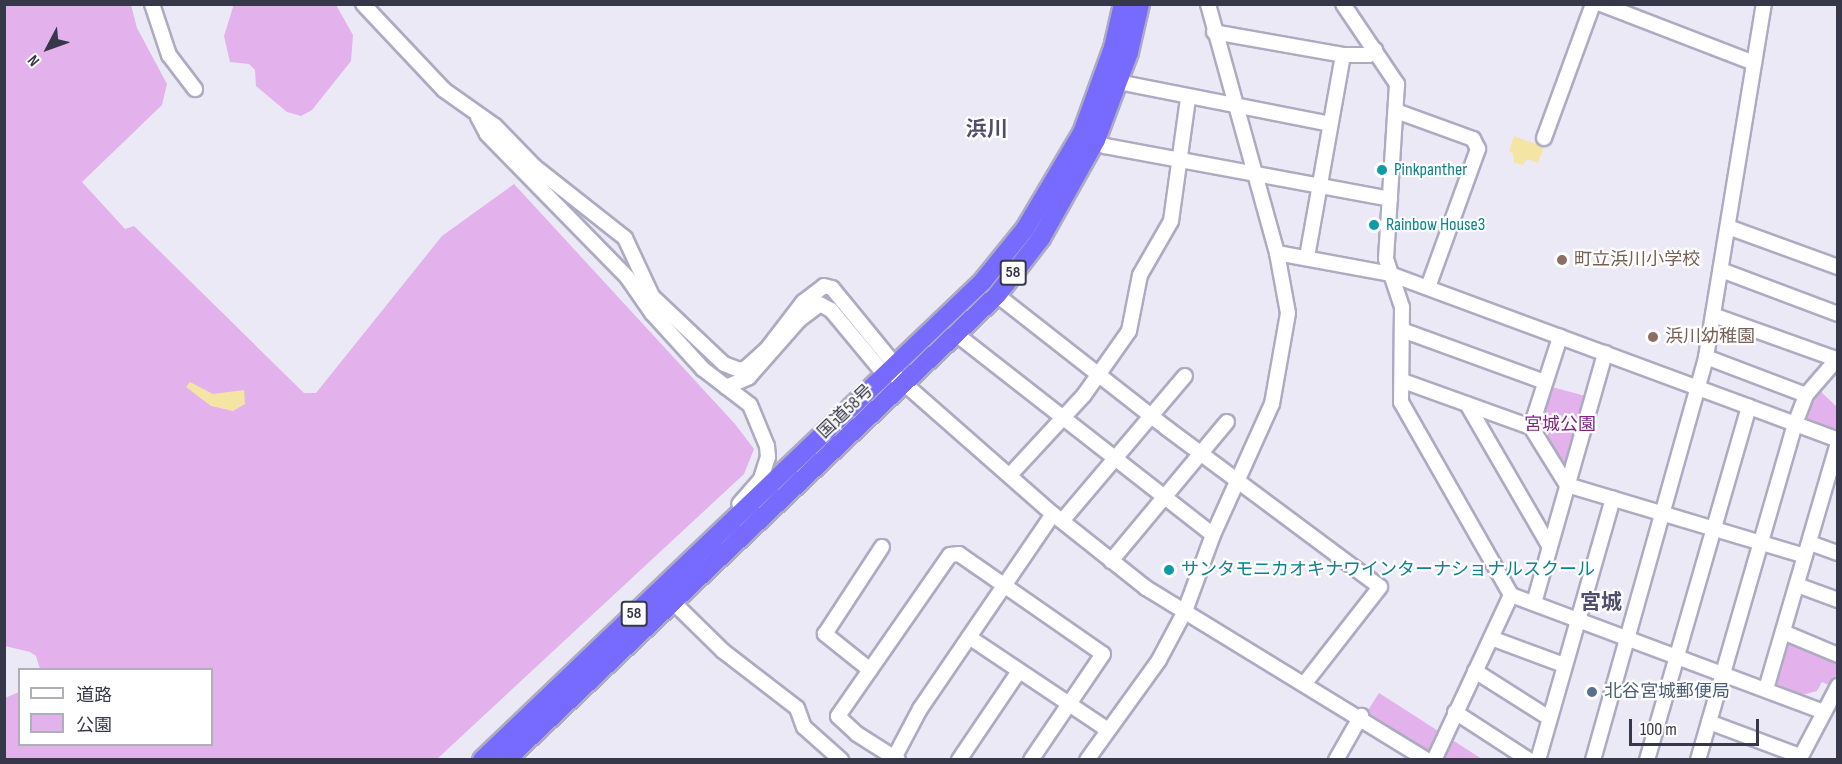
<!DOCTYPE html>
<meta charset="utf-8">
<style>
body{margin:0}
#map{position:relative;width:1842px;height:764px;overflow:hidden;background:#ebe9f5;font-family:"Sofia Sans Condensed","Noto Sans JP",sans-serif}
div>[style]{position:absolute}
.green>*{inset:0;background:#e3b1eb}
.water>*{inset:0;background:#f4e5a4}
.roads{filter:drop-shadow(2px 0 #adabc1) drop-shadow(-2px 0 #adabc1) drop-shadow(0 2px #adabc1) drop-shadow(0 -2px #adabc1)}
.minor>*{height:14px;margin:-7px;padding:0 7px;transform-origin:7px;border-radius:7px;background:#fff}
.highway>*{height:18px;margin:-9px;padding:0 9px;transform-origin:9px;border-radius:9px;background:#766aff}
.dots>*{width:16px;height:16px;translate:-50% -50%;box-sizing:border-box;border:3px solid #fff;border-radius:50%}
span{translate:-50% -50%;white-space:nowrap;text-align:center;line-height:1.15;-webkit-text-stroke:4.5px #fff;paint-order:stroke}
.shield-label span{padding:2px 4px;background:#fff;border:2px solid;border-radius:4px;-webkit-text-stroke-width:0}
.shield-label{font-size:16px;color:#37374a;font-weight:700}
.culture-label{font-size:18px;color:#0d838f}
.left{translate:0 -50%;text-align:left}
.education-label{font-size:18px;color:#785e54}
.street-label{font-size:18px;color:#37374a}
.park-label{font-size:18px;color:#7f277c}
.service-label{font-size:18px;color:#4e5e75}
.quarter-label{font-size:21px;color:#4e4e6d;font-weight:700}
.frame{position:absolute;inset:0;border:6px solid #37374a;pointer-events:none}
.legend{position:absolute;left:18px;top:668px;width:195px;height:78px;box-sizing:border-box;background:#fff;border:2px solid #afafb7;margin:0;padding:8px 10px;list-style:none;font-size:18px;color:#37374a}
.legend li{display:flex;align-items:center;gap:12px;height:30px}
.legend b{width:30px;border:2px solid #afafb7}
.north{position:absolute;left:18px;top:18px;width:60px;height:60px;-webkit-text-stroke:4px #fff;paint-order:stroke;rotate:229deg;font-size:16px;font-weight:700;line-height:24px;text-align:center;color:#37374a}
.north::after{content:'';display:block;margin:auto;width:21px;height:27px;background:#37374a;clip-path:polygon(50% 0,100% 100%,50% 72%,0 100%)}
.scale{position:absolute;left:1629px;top:719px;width:130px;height:27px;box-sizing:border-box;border:3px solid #37374a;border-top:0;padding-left:8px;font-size:18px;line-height:21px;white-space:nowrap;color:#37374a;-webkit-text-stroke:4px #fff;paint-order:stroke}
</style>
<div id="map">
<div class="green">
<i style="clip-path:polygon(234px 4px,336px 5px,353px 35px,351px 61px,312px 110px,301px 116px,287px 112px,256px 86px,255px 70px,249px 64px,230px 62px,224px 36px)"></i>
<i style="clip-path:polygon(5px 5px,131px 5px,137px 28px,167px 84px,162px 105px,82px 182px,125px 229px,134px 226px,304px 393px,316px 393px,442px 236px,514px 184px,735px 424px,754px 449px,744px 474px,437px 759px,5px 759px,5px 698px,19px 692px,20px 744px,212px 744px,212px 670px,40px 669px,36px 656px,30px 652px,5px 646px)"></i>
<i style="clip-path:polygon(1552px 387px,1589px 397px,1568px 471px,1563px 472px,1538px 427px)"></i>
<i style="clip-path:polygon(1818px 389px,1837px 407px,1837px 432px,1803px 418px,1808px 401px)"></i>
<i style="clip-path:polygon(1787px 640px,1837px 660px,1837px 673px,1831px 686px,1822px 682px,1817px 691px,1802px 695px,1774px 683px)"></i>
<i style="clip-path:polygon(1379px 693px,1468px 750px,1482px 759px,1426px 759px,1363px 718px)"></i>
</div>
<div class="water">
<i style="clip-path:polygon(1514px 136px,1544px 147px,1538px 163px,1527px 159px,1523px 165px,1514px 163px,1513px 153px,1509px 152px)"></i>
<i style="clip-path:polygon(190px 382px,213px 394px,244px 390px,245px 404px,233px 411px,211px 406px,186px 387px)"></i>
</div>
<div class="roads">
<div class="minor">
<i style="left:152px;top:4px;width:54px;rotate:71.6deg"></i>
<i style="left:169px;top:55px;width:43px;rotate:52.6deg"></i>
<i style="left:363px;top:4px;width:118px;rotate:46.7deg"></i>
<i style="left:444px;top:90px;width:62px;rotate:35.2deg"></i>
<i style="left:495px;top:126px;width:57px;rotate:45.7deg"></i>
<i style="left:535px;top:167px;width:115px;rotate:38.3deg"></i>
<i style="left:625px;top:238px;width:64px;rotate:65deg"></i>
<i style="left:652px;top:296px;width:99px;rotate:43.4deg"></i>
<i style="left:724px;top:364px;width:17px;rotate:21deg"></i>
<i style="left:740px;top:370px;width:6px;rotate:-18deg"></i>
<i style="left:746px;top:368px;width:28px;rotate:-42deg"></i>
<i style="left:767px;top:349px;width:59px;rotate:-52.5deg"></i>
<i style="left:803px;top:302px;width:26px;rotate:-37deg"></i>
<i style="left:824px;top:286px;width:8px;rotate:14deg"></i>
<i style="left:832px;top:288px;width:99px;rotate:50.7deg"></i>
<i style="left:1343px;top:4px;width:97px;rotate:56deg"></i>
<i style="left:1397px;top:84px;width:175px;rotate:93.6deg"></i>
<i style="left:1386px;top:259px;width:51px;rotate:71.6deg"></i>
<i style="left:1402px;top:307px;width:95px;rotate:90.6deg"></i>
<i style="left:1401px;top:402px;width:222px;rotate:60.3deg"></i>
<i style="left:1511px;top:595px;width:182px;rotate:115deg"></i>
<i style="left:1601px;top:4px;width:164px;rotate:21.1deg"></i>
<i style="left:1214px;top:32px;width:131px;rotate:10.1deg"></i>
<i style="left:1343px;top:55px;width:205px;rotate:100.1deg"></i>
<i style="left:1343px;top:55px;width:26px"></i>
<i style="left:1369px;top:55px;width:8px;rotate:-40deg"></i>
<i style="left:1118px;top:82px;width:216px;rotate:11.2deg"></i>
<i style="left:1396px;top:111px;width:82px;rotate:20deg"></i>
<i style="left:1473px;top:139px;width:11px;rotate:63deg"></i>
<i style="left:1478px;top:149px;width:147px;rotate:109.9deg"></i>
<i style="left:478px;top:117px;width:19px;rotate:62deg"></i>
<i style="left:487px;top:134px;width:200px;rotate:45.6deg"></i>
<i style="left:627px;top:277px;width:44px;rotate:55.2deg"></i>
<i style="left:652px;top:313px;width:76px;rotate:47.7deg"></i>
<i style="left:703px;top:369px;width:59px;rotate:37.5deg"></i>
<i style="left:750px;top:405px;width:44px;rotate:67.5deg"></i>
<i style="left:767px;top:446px;width:11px;rotate:85deg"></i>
<i style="left:768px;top:457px;width:23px;rotate:108deg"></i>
<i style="left:761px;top:479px;width:33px;rotate:131deg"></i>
<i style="left:1544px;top:138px;width:143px;rotate:-69.9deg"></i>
<i style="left:1096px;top:140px;width:11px;rotate:34deg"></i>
<i style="left:1105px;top:146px;width:290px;rotate:10.5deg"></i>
<i style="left:1728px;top:227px;width:117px;rotate:20deg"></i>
<i style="left:1277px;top:253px;width:115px;rotate:10.5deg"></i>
<i style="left:1390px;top:274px;width:478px;rotate:20.3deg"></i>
<i style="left:1721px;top:270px;width:125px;rotate:20.6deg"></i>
<i style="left:997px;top:295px;width:217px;rotate:38.1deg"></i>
<i style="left:1168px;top:429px;width:264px;rotate:36.7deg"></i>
<i style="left:1380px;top:587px;width:122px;rotate:128deg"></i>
<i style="left:1713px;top:315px;width:131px;rotate:19.7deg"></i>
<i style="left:1402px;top:330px;width:152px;rotate:20deg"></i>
<i style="left:956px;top:334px;width:326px;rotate:38deg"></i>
<i style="left:1706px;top:357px;width:107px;rotate:20.8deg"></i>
<i style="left:890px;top:371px;width:217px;rotate:41.3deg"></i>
<i style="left:1053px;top:514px;width:119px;rotate:38.5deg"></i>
<i style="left:1146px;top:588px;width:329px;rotate:31.5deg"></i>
<i style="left:1403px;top:381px;width:136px;rotate:19.8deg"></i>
<i style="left:1531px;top:427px;width:68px;rotate:58.2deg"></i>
<i style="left:1567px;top:485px;width:248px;rotate:16.6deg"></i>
<i style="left:726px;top:387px;width:25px;rotate:-23deg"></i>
<i style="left:749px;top:377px;width:76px;rotate:-48.7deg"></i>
<i style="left:799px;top:320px;width:26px;rotate:-37deg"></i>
<i style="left:820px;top:304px;width:13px;rotate:29deg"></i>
<i style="left:831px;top:310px;width:85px;rotate:50.3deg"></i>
<i style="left:1467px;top:404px;width:165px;rotate:59.9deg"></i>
<i style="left:1531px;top:427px;width:95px;rotate:-72.1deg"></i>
<i style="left:1010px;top:475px;width:109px;rotate:-47.2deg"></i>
<i style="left:1084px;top:395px;width:78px;rotate:-54.9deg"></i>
<i style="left:1129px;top:331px;width:57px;rotate:-78.9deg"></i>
<i style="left:1140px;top:275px;width:62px;rotate:-60.1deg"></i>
<i style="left:1171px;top:221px;width:124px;rotate:-82.1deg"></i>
<i style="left:1062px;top:521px;width:190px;rotate:-49.7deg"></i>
<i style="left:1810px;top:543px;width:30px;rotate:20deg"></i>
<i style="left:1111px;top:561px;width:181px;rotate:-50.2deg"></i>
<i style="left:1797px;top:585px;width:44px;rotate:20.1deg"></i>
<i style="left:1511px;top:595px;width:334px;rotate:20.5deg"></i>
<i style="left:673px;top:602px;width:70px;rotate:44.4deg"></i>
<i style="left:723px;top:651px;width:93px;rotate:37.6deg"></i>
<i style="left:797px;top:708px;width:20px;rotate:70deg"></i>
<i style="left:804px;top:727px;width:50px;rotate:41.7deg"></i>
<i style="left:1534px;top:603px;width:260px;rotate:-74.1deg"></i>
<i style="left:1783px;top:632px;width:60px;rotate:22.7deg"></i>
<i style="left:969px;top:637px;width:167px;rotate:33.8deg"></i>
<i style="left:1491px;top:638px;width:78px;rotate:20.3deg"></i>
<i style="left:870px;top:670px;width:58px;rotate:-141.3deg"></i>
<i style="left:825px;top:634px;width:104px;rotate:-56.8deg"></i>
<i style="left:1475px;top:671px;width:88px;rotate:32.4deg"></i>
<i style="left:1766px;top:689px;width:257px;rotate:-73.7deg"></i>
<i style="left:1455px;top:712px;width:88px;rotate:33deg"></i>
<i style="left:1709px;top:722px;width:97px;rotate:20.5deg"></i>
<i style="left:893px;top:760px;width:58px;rotate:-62.1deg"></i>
<i style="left:920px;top:709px;width:236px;rotate:-55.7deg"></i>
<i style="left:898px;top:760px;width:49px;rotate:-147.6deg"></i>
<i style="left:857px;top:734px;width:26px;rotate:-137deg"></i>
<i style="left:838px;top:716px;width:196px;rotate:-55.2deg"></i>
<i style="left:950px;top:555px;width:9px;rotate:-6deg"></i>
<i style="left:959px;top:554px;width:175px;rotate:34.8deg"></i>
<i style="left:1103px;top:654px;width:128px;rotate:124.2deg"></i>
<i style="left:959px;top:760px;width:107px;rotate:-56deg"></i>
<i style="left:1087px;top:760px;width:123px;rotate:-54.2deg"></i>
<i style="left:1159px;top:660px;width:55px;rotate:-62deg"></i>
<i style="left:1185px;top:611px;width:81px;rotate:-69.8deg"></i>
<i style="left:1213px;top:535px;width:144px;rotate:-65.8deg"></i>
<i style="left:1272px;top:404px;width:92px;rotate:-80deg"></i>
<i style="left:1288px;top:313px;width:61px;rotate:-100.4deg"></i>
<i style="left:1277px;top:253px;width:258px;rotate:-105.5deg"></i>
<i style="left:1336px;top:760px;width:51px;rotate:-60.4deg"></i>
<i style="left:1538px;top:760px;width:272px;rotate:-74deg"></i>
<i style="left:1593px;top:760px;width:419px;rotate:-74.3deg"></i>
<i style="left:1706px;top:357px;width:358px;rotate:-80.7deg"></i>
<i style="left:1647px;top:760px;width:368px;rotate:-73.9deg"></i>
<i style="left:1698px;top:760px;width:350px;rotate:-73.9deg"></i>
<i style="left:1795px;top:424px;width:31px;rotate:-69deg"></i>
<i style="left:1806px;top:395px;width:49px;rotate:-49.1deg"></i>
<i style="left:1799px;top:760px;width:84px;rotate:-62.2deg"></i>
</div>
<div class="highway">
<i style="left:482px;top:760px;width:693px;rotate:-43.71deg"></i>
<i style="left:983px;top:281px;width:67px;rotate:-51.1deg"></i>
<i style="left:1025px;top:229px;width:112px;rotate:-59.3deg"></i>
<i style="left:1082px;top:133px;width:90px;rotate:-70deg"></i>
<i style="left:1113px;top:48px;width:45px;rotate:-77.2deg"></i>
<i style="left:506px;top:760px;width:676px;rotate:-43.44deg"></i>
<i style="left:997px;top:295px;width:72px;rotate:-52.3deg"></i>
<i style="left:1041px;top:238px;width:112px;rotate:-60.7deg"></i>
<i style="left:1096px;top:140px;width:94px;rotate:-69.4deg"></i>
<i style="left:1129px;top:52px;width:49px;rotate:-77.1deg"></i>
</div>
</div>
<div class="dots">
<i style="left:1382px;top:170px;background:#0f9aa8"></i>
<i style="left:1374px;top:225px;background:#0f9aa8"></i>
<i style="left:1562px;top:260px;background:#8d6e63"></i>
<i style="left:1653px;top:337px;background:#8d6e63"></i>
<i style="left:1169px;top:570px;background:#0f9aa8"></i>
<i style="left:1592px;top:692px;background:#5c6f8a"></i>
</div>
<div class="shield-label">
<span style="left:1013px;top:273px">58</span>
<span style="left:634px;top:614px">58</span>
</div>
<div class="culture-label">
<span class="left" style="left:1394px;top:170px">Pinkpanther</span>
<span class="left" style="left:1386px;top:225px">Rainbow House3</span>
<span class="left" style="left:1181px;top:570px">サンタモニカオキナワインターナショナルスクール</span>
</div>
<div class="education-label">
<span class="left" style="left:1574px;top:260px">町立浜川小学校</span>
<span class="left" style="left:1665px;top:337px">浜川幼稚園</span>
</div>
<div class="street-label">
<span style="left:846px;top:412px;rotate:-44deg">国道58号</span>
</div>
<div class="park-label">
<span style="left:1560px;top:425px">宮城公園</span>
</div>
<div class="service-label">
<span class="left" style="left:1604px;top:692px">北谷宮城郵便局</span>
</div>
<div class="quarter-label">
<span style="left:987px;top:130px">浜川</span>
<span style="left:1601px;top:603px">宮城</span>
</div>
<div class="frame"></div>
<ul class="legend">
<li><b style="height:8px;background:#fff"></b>道路</li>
<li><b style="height:16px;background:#e3b1eb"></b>公園</li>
</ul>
<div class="north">N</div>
<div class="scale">100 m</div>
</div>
